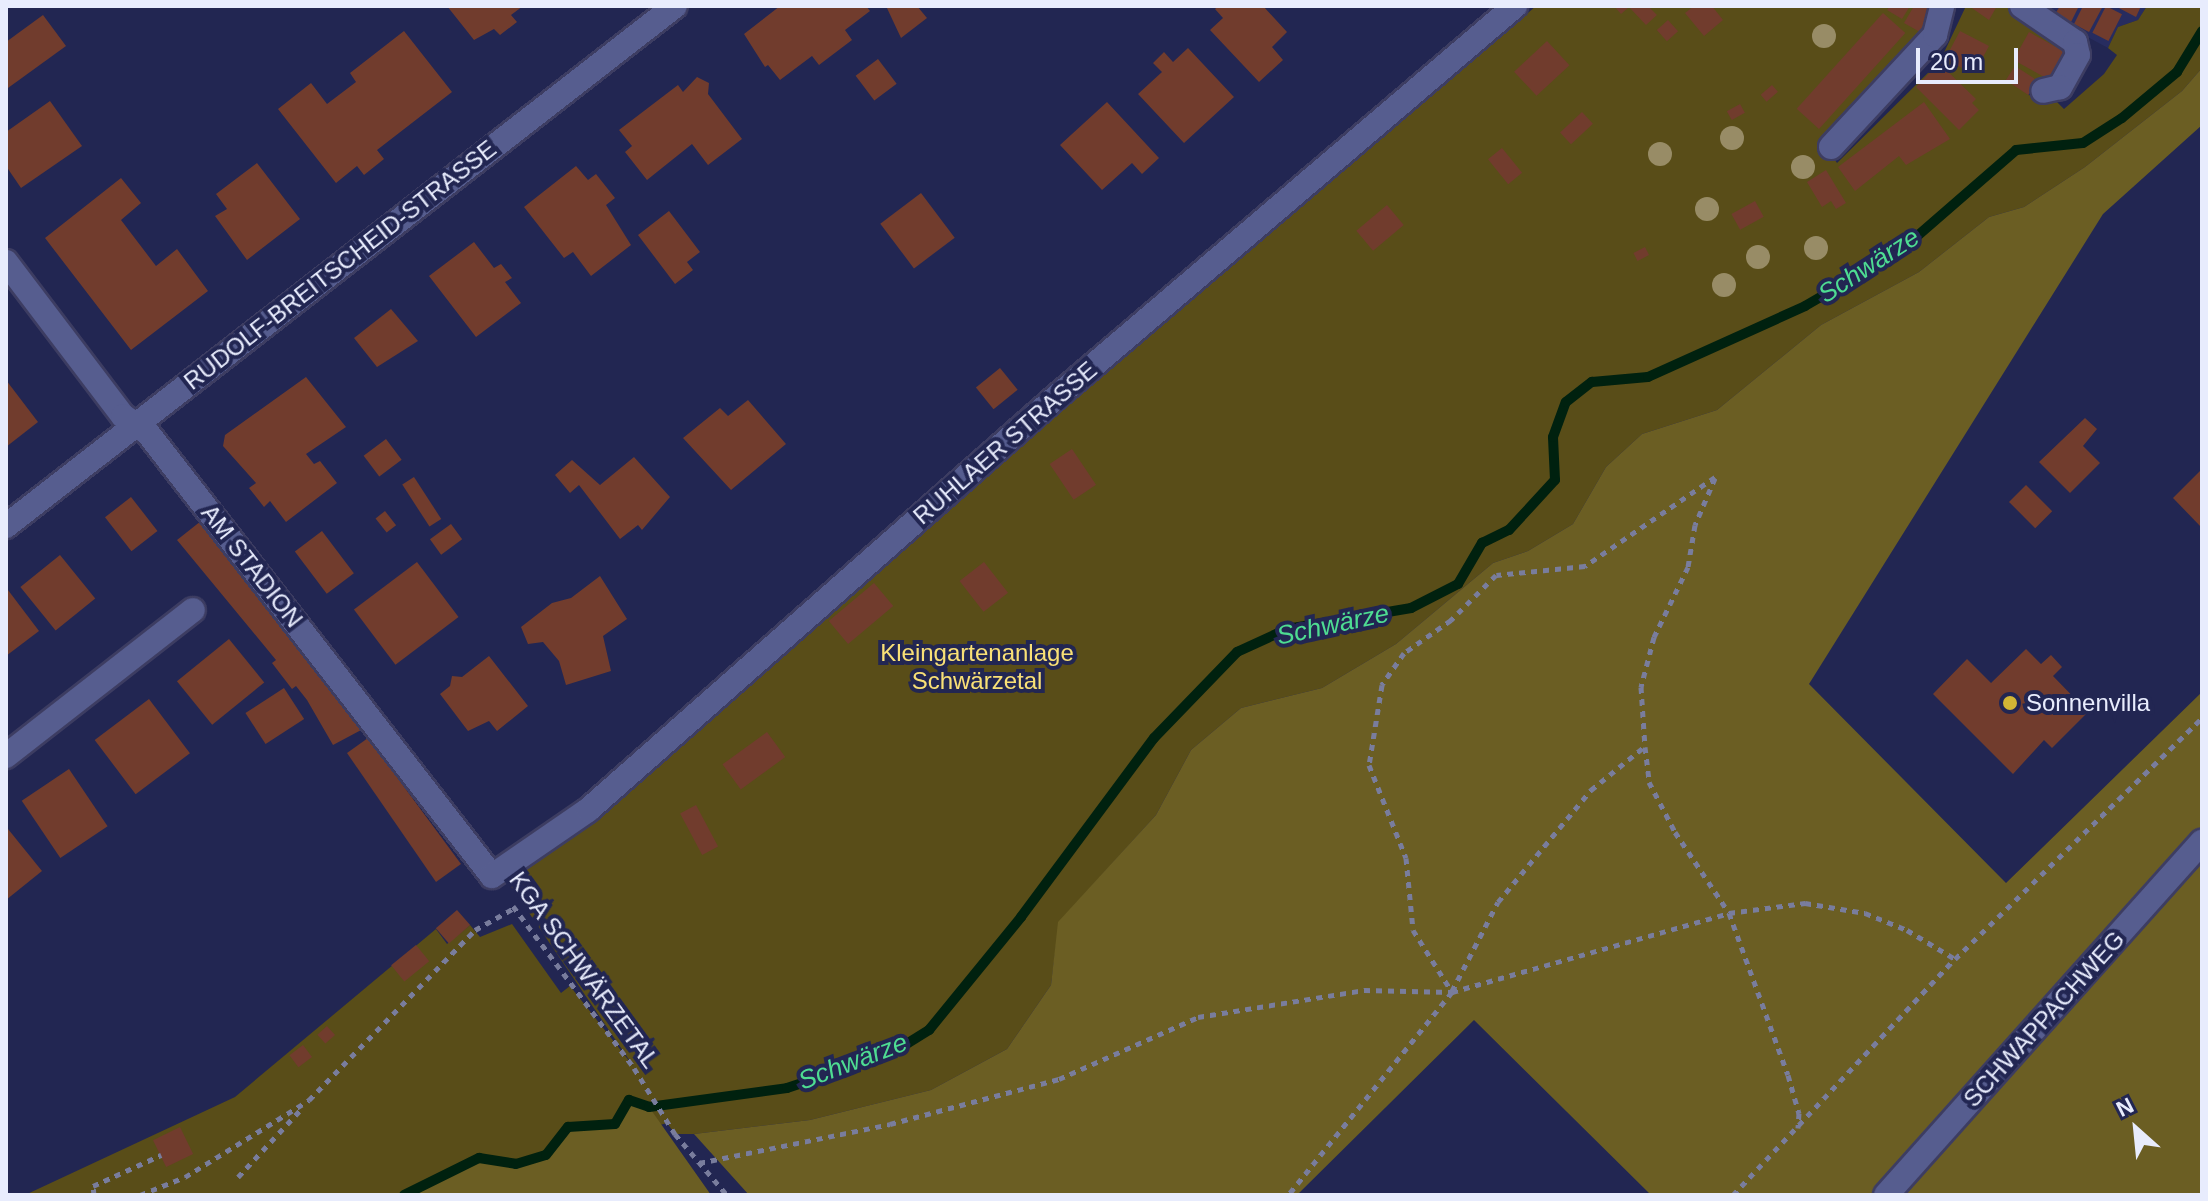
<!DOCTYPE html>
<meta charset="utf-8">
<style>
body{margin:0}
#map{position:relative;width:2208px;height:1201px;overflow:hidden;background:#222652;font-family:Arial,sans-serif}
div>[style]{position:absolute}
.built>*{inset:0;background:#272c5f}
.green>*{inset:0;background:#594d18}
.forest>*{inset:0;background:#6b5e23}
.stream>*{height:10px;margin:-5px;padding:0 5px;transform-origin:5px;border-radius:5px;background:#00210f}
.building>*{inset:0;background:#713c2d;transform-origin:0 0}
.path>*{height:5px;margin-top:-2.5px;transform-origin:0;background:repeating-linear-gradient(90deg,#797d9d 0 6px,transparent 0 12px)}
.roads{filter:drop-shadow(2px 0 #3d3d62) drop-shadow(-2px 0 #3d3d62) drop-shadow(0 2px #3d3d62) drop-shadow(0 -2px #3d3d62)}
.minor>*{height:24px;margin:-12px;padding:0 12px;transform-origin:12px;border-radius:12px;background:#565d8f}
.trees>*{width:24px;height:24px;margin:-12px;border-radius:50%;background:#988c66}
.dots>*{width:22px;height:22px;translate:-50% -50%;box-sizing:border-box;border:4px solid #222652;border-radius:50%}
span{translate:-50% -50%;white-space:nowrap;text-align:center;line-height:1.15;-webkit-text-stroke:8px #222652;paint-order:stroke}
.street-label{font-size:24px;color:#e8ecfd}
.park-label{font-size:24px;color:#f9e076}
.poi-label{font-size:24px;color:#e8ecfd}
.left{translate:0 -50%;text-align:left}
.water-label{font-size:26px;color:#4edc92;font-style:italic}
.frame{position:absolute;inset:0;border:8px solid #e8ecfd;pointer-events:none}
.north{position:absolute;left:2096px;top:1089px;width:80px;height:80px;-webkit-text-stroke:6px #222652;paint-order:stroke;rotate:333deg;font-size:22px;font-weight:700;line-height:32px;text-align:center;color:#e8ecfd}
.north::after{content:'';display:block;margin:auto;width:28px;height:36px;background:#e8ecfd;clip-path:polygon(50% 0,100% 100%,50% 72%,0 100%)}
.scale{position:absolute;left:1916px;top:48px;width:102px;height:36px;box-sizing:border-box;border:4px solid #e8ecfd;border-top:0;padding-left:10px;font-size:24px;line-height:28px;white-space:nowrap;color:#e8ecfd;-webkit-text-stroke:6px #222652;paint-order:stroke}
</style>
<div id="map">
<div class="built">
<i style="clip-path:polygon(2030px 6px,2147px 6px,2138px 20px,2118px 27px,2108px 48px)"></i>
</div>
<div class="green">
<i style="clip-path:polygon(1536px 6px,1935px 6px,1938px 14px,1823px 142px,1837px 163px,1940px 61px,1966px 6px,2006px 6px,2074px 51px,2056px 85px,2038px 81px,2028px 95px,2053px 98px,2064px 109px,2104px 74px,2117px 55px,2108px 48px,2118px 27px,2138px 20px,2147px 6px,2202px 6px,2202px 68px,2182px 91px,2085px 167px,2024px 207px,1989px 217px,1919px 272px,1821px 325px,1717px 410px,1642px 434px,1606px 467px,1573px 524px,1528px 551px,1493px 563px,1396px 644px,1322px 688px,1241px 708px,1191px 750px,1156px 815px,1059px 922px,1051px 985px,1007px 1049px,931px 1090px,810px 1120px,694px 1134px,675px 1134px,667px 1123px,660px 1125px,710px 1195px,25px 1195px,235px 1097px,436px 929px,447px 944px,470px 925px,480px 937px,512px 924px,561px 993px,570px 986px,634px 1067px,508px 882px)"></i>
</div>
<div class="forest">
<i style="clip-path:polygon(2202px 68px,2202px 125px,2103px 214px,1809px 684px,2006px 883px,2202px 692px,2202px 827px,1872px 1195px,1651px 1195px,1474px 1020px,1297px 1195px,749px 1195px,694px 1134px,810px 1120px,931px 1090px,1007px 1049px,1051px 985px,1058px 922px,1156px 815px,1191px 750px,1241px 708px,1322px 688px,1396px 644px,1493px 563px,1528px 551px,1573px 524px,1606px 467px,1642px 434px,1717px 410px,1821px 325px,1919px 272px,1989px 217px,2024px 207px,2085px 167px,2182px 91px)"></i>
<i style="clip-path:polygon(2202px 863px,2202px 1195px,1905px 1195px)"></i>
<i style="clip-path:polygon(632px 1100px,649px 1107px,711px 1195px,409px 1195px,484px 1157px,515px 1163px,546px 1155px,568px 1127px,612px 1126px,623px 1103px)"></i>
</div>
<div class="stream">
<i style="left:404px;top:1195px;width:84px;rotate:-26.3deg"></i>
<i style="left:479px;top:1158px;width:37px;rotate:9deg"></i>
<i style="left:516px;top:1164px;width:31px;rotate:-17deg"></i>
<i style="left:546px;top:1155px;width:36px;rotate:-52deg"></i>
<i style="left:568px;top:1127px;width:47px;rotate:-3.7deg"></i>
<i style="left:615px;top:1124px;width:28px;rotate:-60deg"></i>
<i style="left:629px;top:1100px;width:21px;rotate:19deg"></i>
<i style="left:649px;top:1107px;width:139px;rotate:-7.8deg"></i>
<i style="left:787px;top:1088px;width:111px;rotate:-18.4deg"></i>
<i style="left:892px;top:1053px;width:44px;rotate:-31.9deg"></i>
<i style="left:929px;top:1030px;width:146px;rotate:-50.8deg"></i>
<i style="left:1021px;top:917px;width:223px;rotate:-53.4deg"></i>
<i style="left:1154px;top:738px;width:120px;rotate:-46deg"></i>
<i style="left:1237px;top:652px;width:55px;rotate:-24.7deg"></i>
<i style="left:1287px;top:629px;width:126px;rotate:-9.6deg"></i>
<i style="left:1411px;top:608px;width:53px;rotate:-27.1deg"></i>
<i style="left:1458px;top:584px;width:48px;rotate:-59.7deg"></i>
<i style="left:1482px;top:543px;width:30px;rotate:-26deg"></i>
<i style="left:1509px;top:530px;width:68px;rotate:-47.4deg"></i>
<i style="left:1555px;top:480px;width:43px;rotate:-92.7deg"></i>
<i style="left:1553px;top:437px;width:37px;rotate:-70deg"></i>
<i style="left:1566px;top:402px;width:33px;rotate:-38deg"></i>
<i style="left:1592px;top:382px;width:56px;rotate:-5.1deg"></i>
<i style="left:1648px;top:377px;width:172px;rotate:-24.3deg"></i>
<i style="left:1805px;top:306px;width:110px;rotate:-30.1deg"></i>
<i style="left:1900px;top:251px;width:154px;rotate:-41deg"></i>
<i style="left:2016px;top:150px;width:67px;rotate:-6deg"></i>
<i style="left:2083px;top:143px;width:46px;rotate:-32.7deg"></i>
<i style="left:2122px;top:118px;width:72px;rotate:-39.9deg"></i>
<i style="left:2177px;top:72px;width:48px;rotate:-58.6deg"></i>
</div>
<div class="building">
<i style="clip-path:polygon(447px 6px,523px 6px,511px 15px,517px 22px,500px 35px,494px 29px,474px 40px)"></i>
<i style="clip-path:polygon(780px 6px,866px 6px,870px 11px,845px 30px,852px 40px,819px 65px,812px 56px,780px 80px,768px 65px,765px 67px,744px 34px)"></i>
<i style="clip-path:polygon(886px 6px,917px 6px,927px 18px,901px 38px)"></i>
<i style="clip-path:polygon(1219px 6px,1263px 6px,1287px 32px,1272px 47px,1283px 60px,1259px 82px,1210px 30px,1223px 18px,1215px 9px)"></i>
<i style="clip-path:polygon(1614px 6px,1648px 6px,1657px 15px,1646px 25px,1629px 7px,1621px 14px)"></i>
<i style="clip-path:polygon(1694px 6px,1712px 6px,1723px 20px,1704px 36px,1685px 13px)"></i>
<i style="clip-path:polygon(1890px 6px,1910px 6px,1902px 19px,1887px 10px)"></i>
<i style="clip-path:polygon(1914px 6px,1935px 8px,1920px 32px,1904px 23px)"></i>
<i style="clip-path:polygon(1969px 6px,1997px 6px,1989px 20px)"></i>
<i style="clip-path:polygon(2060px 6px,2079px 6px,2071px 22px,2055px 14px)"></i>
<i style="clip-path:polygon(2083px 6px,2103px 6px,2089px 32px,2074px 24px)"></i>
<i style="left:2106px;top:6px;width:18px;height:30px;rotate:27deg"></i>
<i style="clip-path:polygon(2115px 6px,2141px 6px,2136px 17px)"></i>
<i style="left:1883px;top:13px;width:30px;height:129px;rotate:42deg"></i>
<i style="clip-path:polygon(43px 15px,66px 46px,8px 88px,6px 42px)"></i>
<i style="left:1668px;top:20px;width:15px;height:15px;rotate:48deg"></i>
<i style="clip-path:polygon(404px 31px,452px 92px,377px 150px,384px 159px,364px 175px,357px 166px,336px 183px,278px 109px,311px 83px,327px 104px,356px 82px,350px 73px)"></i>
<i style="clip-path:polygon(1960px 31px,1989px 46px,1981px 61px,1971px 56px,1964px 69px,1945px 59px)"></i>
<i style="left:2029px;top:32px;width:45px;height:32px;rotate:29deg"></i>
<i style="left:1547px;top:41px;width:33px;height:45px;rotate:47deg"></i>
<i style="clip-path:polygon(1188px 48px,1234px 97px,1184px 143px,1138px 94px,1162px 72px,1153px 63px,1164px 52px,1173px 62px)"></i>
<i style="left:878px;top:59px;width:31px;height:28px;rotate:53deg"></i>
<i style="clip-path:polygon(1939px 63px,1976px 99px,1972px 103px,1979px 110px,1959px 130px,1916px 87px)"></i>
<i style="left:2015px;top:66px;width:27px;height:17px;rotate:33deg"></i>
<i style="clip-path:polygon(697px 77px,709px 83px,708px 94px,742px 139px,708px 165px,692px 144px,647px 180px,625px 152px,632px 146px,619px 130px,678px 85px,683px 92px)"></i>
<i style="left:1772px;top:85px;width:9px;height:15px;rotate:49deg"></i>
<i style="clip-path:polygon(50px 101px,82px 146px,21px 188px,6px 166px,6px 132px)"></i>
<i style="clip-path:polygon(1107px 102px,1159px 158px,1142px 174px,1132px 163px,1102px 190px,1060px 145px)"></i>
<i style="clip-path:polygon(1924px 102px,1950px 139px,1906px 165px,1899px 156px,1855px 191px,1838px 167px)"></i>
<i style="left:1740px;top:104px;width:10px;height:15px;rotate:61deg"></i>
<i style="left:1582px;top:112px;width:16px;height:30px;rotate:47deg"></i>
<i style="left:1502px;top:148px;width:32px;height:18px;rotate:51deg"></i>
<i style="clip-path:polygon(257px 163px,300px 219px,247px 260px,215px 216px,227px 209px,216px 194px)"></i>
<i style="clip-path:polygon(576px 166px,588px 180px,596px 174px,615px 198px,606px 205px,631px 245px,591px 276px,573px 252px,564px 258px,524px 207px)"></i>
<i style="clip-path:polygon(1826px 170px,1846px 203px,1836px 209px,1831px 201px,1822px 207px,1807px 182px)"></i>
<i style="clip-path:polygon(121px 178px,141px 203px,121px 220px,156px 266px,177px 249px,208px 291px,131px 350px,45px 238px)"></i>
<i style="left:921px;top:193px;width:56px;height:51px;rotate:53deg"></i>
<i style="left:1755px;top:201px;width:18px;height:27px;rotate:61deg"></i>
<i style="left:1387px;top:205px;width:26px;height:40px;rotate:50deg"></i>
<i style="clip-path:polygon(669px 211px,700px 252px,687px 262px,693px 270px,675px 284px,638px 235px)"></i>
<i style="clip-path:polygon(474px 242px,494px 268px,501px 264px,512px 278px,505px 282px,521px 303px,476px 337px,429px 276px)"></i>
<i style="left:1645px;top:247px;width:9px;height:13px;rotate:63deg"></i>
<i style="clip-path:polygon(391px 309px,418px 341px,377px 367px,354px 338px)"></i>
<i style="left:1000px;top:368px;width:28px;height:31px;rotate:51deg"></i>
<i style="clip-path:polygon(306px 377px,346px 427px,306px 454px,314px 464px,320px 461px,337px 483px,286px 522px,270px 501px,264px 507px,249px 488px,256px 483px,223px 446px,225px 435px)"></i>
<i style="clip-path:polygon(6px 380px,38px 422px,6px 447px)"></i>
<i style="clip-path:polygon(748px 400px,786px 444px,731px 490px,683px 438px,720px 408px,728px 416px)"></i>
<i style="clip-path:polygon(2085px 418px,2097px 429px,2083px 446px,2100px 463px,2070px 493px,2039px 462px)"></i>
<i style="left:386px;top:439px;width:26px;height:28px;rotate:53deg"></i>
<i style="left:1072px;top:449px;width:43px;height:27px;rotate:56deg"></i>
<i style="clip-path:polygon(634px 457px,670px 497px,642px 530px,638px 525px,620px 539px,579px 485px,570px 493px,555px 475px,572px 460px,600px 485px)"></i>
<i style="clip-path:polygon(2202px 469px,2202px 528px,2173px 498px)"></i>
<i style="left:414px;top:477px;width:50px;height:14px;rotate:57deg"></i>
<i style="left:2026px;top:485px;width:37px;height:24px;rotate:45deg"></i>
<i style="left:131px;top:497px;width:43px;height:33px;rotate:52deg"></i>
<i style="left:385px;top:511px;width:18px;height:12px;rotate:52deg"></i>
<i style="clip-path:polygon(201px 521px,363px 729px,333px 745px,307px 700px,296px 686px,292px 689px,272px 663px,276px 660px,177px 540px)"></i>
<i style="left:451px;top:524px;width:19px;height:26px;rotate:54deg"></i>
<i style="left:322px;top:531px;width:53px;height:34px;rotate:53deg"></i>
<i style="left:60px;top:555px;width:56px;height:51px;rotate:51deg"></i>
<i style="left:417px;top:562px;width:69px;height:79px;rotate:53deg"></i>
<i style="left:984px;top:562px;width:39px;height:31px;rotate:52deg"></i>
<i style="clip-path:polygon(600px 576px,627px 619px,603px 636px,611px 671px,566px 685px,559px 661px,543px 642px,528px 644px,521px 627px,552px 603px,571px 598px)"></i>
<i style="left:874px;top:583px;width:30px;height:59px;rotate:50deg"></i>
<i style="clip-path:polygon(8px 590px,39px 631px,6px 656px,6px 591px)"></i>
<i style="left:229px;top:639px;width:56px;height:67px;rotate:51deg"></i>
<i style="clip-path:polygon(2026px 649px,2041px 664px,2051px 655px,2062px 667px,2053px 676px,2088px 712px,2052px 748px,2044px 740px,2013px 774px,1933px 694px,1967px 659px,1991px 683px)"></i>
<i style="clip-path:polygon(489px 656px,528px 706px,497px 731px,489px 721px,468px 731px,440px 694px,450px 686px,452px 676px,462px 677px)"></i>
<i style="left:284px;top:688px;width:37px;height:46px;rotate:57deg"></i>
<i style="left:149px;top:699px;width:68px;height:68px;rotate:53deg"></i>
<i style="left:767px;top:732px;width:31px;height:55px;rotate:54deg"></i>
<i style="clip-path:polygon(368px 738px,461px 864px,436px 882px,347px 753px)"></i>
<i style="left:69px;top:769px;width:69px;height:57px;rotate:56deg"></i>
<i style="left:696px;top:805px;width:47px;height:18px;rotate:62deg"></i>
<i style="clip-path:polygon(8px 829px,42px 871px,6px 900px,6px 831px)"></i>
<i style="left:457px;top:910px;width:20px;height:28px;rotate:49deg"></i>
<i style="left:416px;top:945px;width:21px;height:32px;rotate:51deg"></i>
<i style="left:327px;top:1026px;width:12px;height:13px;rotate:48deg"></i>
<i style="left:303px;top:1045px;width:15px;height:17px;rotate:53deg"></i>
<i style="left:180px;top:1127px;width:30px;height:30px;rotate:64deg"></i>
</div>
<div class="path">
<i style="left:1715px;top:477px;width:158px;rotate:145.6deg"></i>
<i style="left:1585px;top:566px;width:89px;rotate:174.2deg"></i>
<i style="left:1496px;top:575px;width:64px;rotate:135deg"></i>
<i style="left:1451px;top:620px;width:57px;rotate:144.9deg"></i>
<i style="left:1404px;top:653px;width:39px;rotate:125deg"></i>
<i style="left:1382px;top:685px;width:81px;rotate:99.2deg"></i>
<i style="left:1369px;top:765px;width:100px;rotate:68.3deg"></i>
<i style="left:1406px;top:858px;width:72px;rotate:84.4deg"></i>
<i style="left:1413px;top:930px;width:73px;rotate:57.8deg"></i>
<i style="left:1452px;top:992px;width:288px;rotate:-15.9deg"></i>
<i style="left:1729px;top:913px;width:77px;rotate:-7.5deg"></i>
<i style="left:1805px;top:903px;width:61px;rotate:9.5deg"></i>
<i style="left:1865px;top:913px;width:45px;rotate:22deg"></i>
<i style="left:1907px;top:930px;width:56px;rotate:31.1deg"></i>
<i style="left:1715px;top:478px;width:51px;rotate:113.1deg"></i>
<i style="left:1695px;top:525px;width:43px;rotate:99.5deg"></i>
<i style="left:1688px;top:567px;width:78px;rotate:115.9deg"></i>
<i style="left:1654px;top:637px;width:52px;rotate:104.6deg"></i>
<i style="left:1641px;top:687px;width:60px;rotate:86.2deg"></i>
<i style="left:1645px;top:747px;width:35px;rotate:83deg"></i>
<i style="left:1649px;top:782px;width:56px;rotate:62.5deg"></i>
<i style="left:1675px;top:832px;width:97px;rotate:56.3deg"></i>
<i style="left:1729px;top:913px;width:172px;rotate:70deg"></i>
<i style="left:1788px;top:1075px;width:40px;rotate:74deg"></i>
<i style="left:1799px;top:1113px;width:15px;rotate:94deg"></i>
<i style="left:513px;top:906px;width:202px;rotate:53.2deg"></i>
<i style="left:634px;top:1068px;width:78px;rotate:58.2deg"></i>
<i style="left:675px;top:1134px;width:80px;rotate:49.6deg"></i>
<i style="left:1452px;top:991px;width:100px;rotate:-62.7deg"></i>
<i style="left:1498px;top:902px;width:146px;rotate:-50.3deg"></i>
<i style="left:1591px;top:790px;width:68px;rotate:-39.1deg"></i>
<i style="left:699px;top:1163px;width:195px;rotate:-11.5deg"></i>
<i style="left:890px;top:1124px;width:175px;rotate:-14.9deg"></i>
<i style="left:1059px;top:1079px;width:152px;rotate:-24deg"></i>
<i style="left:1198px;top:1017px;width:168px;rotate:-9.2deg"></i>
<i style="left:1364px;top:990px;width:88px;rotate:1.3deg"></i>
<i style="left:1452px;top:992px;width:261px;rotate:128.9deg"></i>
<i style="left:238px;top:1177px;width:96px;rotate:-47.1deg"></i>
<i style="left:94px;top:1195px;width:9px;rotate:-96deg"></i>
<i style="left:93px;top:1186px;width:75px;rotate:-24.5deg"></i>
<i style="left:140px;top:1195px;width:48px;rotate:-21.8deg"></i>
<i style="left:185px;top:1177px;width:146px;rotate:-31.8deg"></i>
<i style="left:309px;top:1100px;width:238px;rotate:-45.7deg"></i>
<i style="left:475px;top:930px;width:45px;rotate:-29.4deg"></i>
<i style="left:1733px;top:1195px;width:324px;rotate:-46.8deg"></i>
<i style="left:1955px;top:959px;width:345px;rotate:-44.3deg"></i>
</div>
<div class="roads">
<div class="minor">
<i style="left:2022px;top:6px;width:64px;rotate:34.2deg"></i>
<i style="left:2075px;top:42px;width:13px;rotate:77deg"></i>
<i style="left:2078px;top:55px;width:37px;rotate:119deg"></i>
<i style="left:2060px;top:87px;width:17px;rotate:167deg"></i>
<i style="left:1831px;top:147px;width:153px;rotate:-47.1deg"></i>
<i style="left:1935px;top:35px;width:30px;rotate:-76deg"></i>
<i style="left:6px;top:262px;width:193px;rotate:52.8deg"></i>
<i style="left:123px;top:416px;width:29px;rotate:34deg"></i>
<i style="left:147px;top:432px;width:562px;rotate:52.15deg"></i>
<i style="left:492px;top:876px;width:116px;rotate:-34.5deg"></i>
<i style="left:588px;top:810px;width:621px;rotate:-41.41deg"></i>
<i style="left:1054px;top:399px;width:606px;rotate:-40.45deg"></i>
<i style="left:6px;top:526px;width:847px;rotate:-37.86deg"></i>
<i style="left:6px;top:756px;width:237px;rotate:-38deg"></i>
<i style="left:1886px;top:1195px;width:474px;rotate:-48.2deg"></i>
</div>
</div>
<div class="trees">
<i style="left:1824px;top:36px"></i>
<i style="left:1732px;top:138px"></i>
<i style="left:1660px;top:154px"></i>
<i style="left:1803px;top:167px"></i>
<i style="left:1707px;top:209px"></i>
<i style="left:1816px;top:248px"></i>
<i style="left:1758px;top:257px"></i>
<i style="left:1724px;top:285px"></i>
</div>
<div class="dots">
<i style="left:2010px;top:703px;background:#d2b635"></i>
</div>
<div class="street-label">
<span style="left:340px;top:265px;rotate:-38deg">RUDOLF-BREITSCHEID-STRASSE</span>
<span style="left:1005px;top:443px;rotate:-41deg">RUHLAER STRASSE</span>
<span style="left:252px;top:566px;rotate:52deg">AM STADION</span>
<span style="left:584px;top:970px;rotate:54deg">KGA SCHWÄRZETAL</span>
<span style="left:2044px;top:1019px;rotate:-48deg">SCHWAPPACHWEG</span>
</div>
<div class="park-label">
<span style="left:977px;top:667px">Kleingartenanlage<br>Schwärzetal</span>
</div>
<div class="poi-label">
<span class="left" style="left:2026px;top:703px">Sonnenvilla</span>
</div>
<div class="water-label">
<span style="left:1869px;top:266px;rotate:-33deg">Schwärze</span>
<span style="left:1333px;top:625px;rotate:-12deg">Schwärze</span>
<span style="left:853px;top:1062px;rotate:-21deg">Schwärze</span>
</div>
<div class="frame"></div>
<div class="north">N</div>
<div class="scale">20 m</div>
</div>
